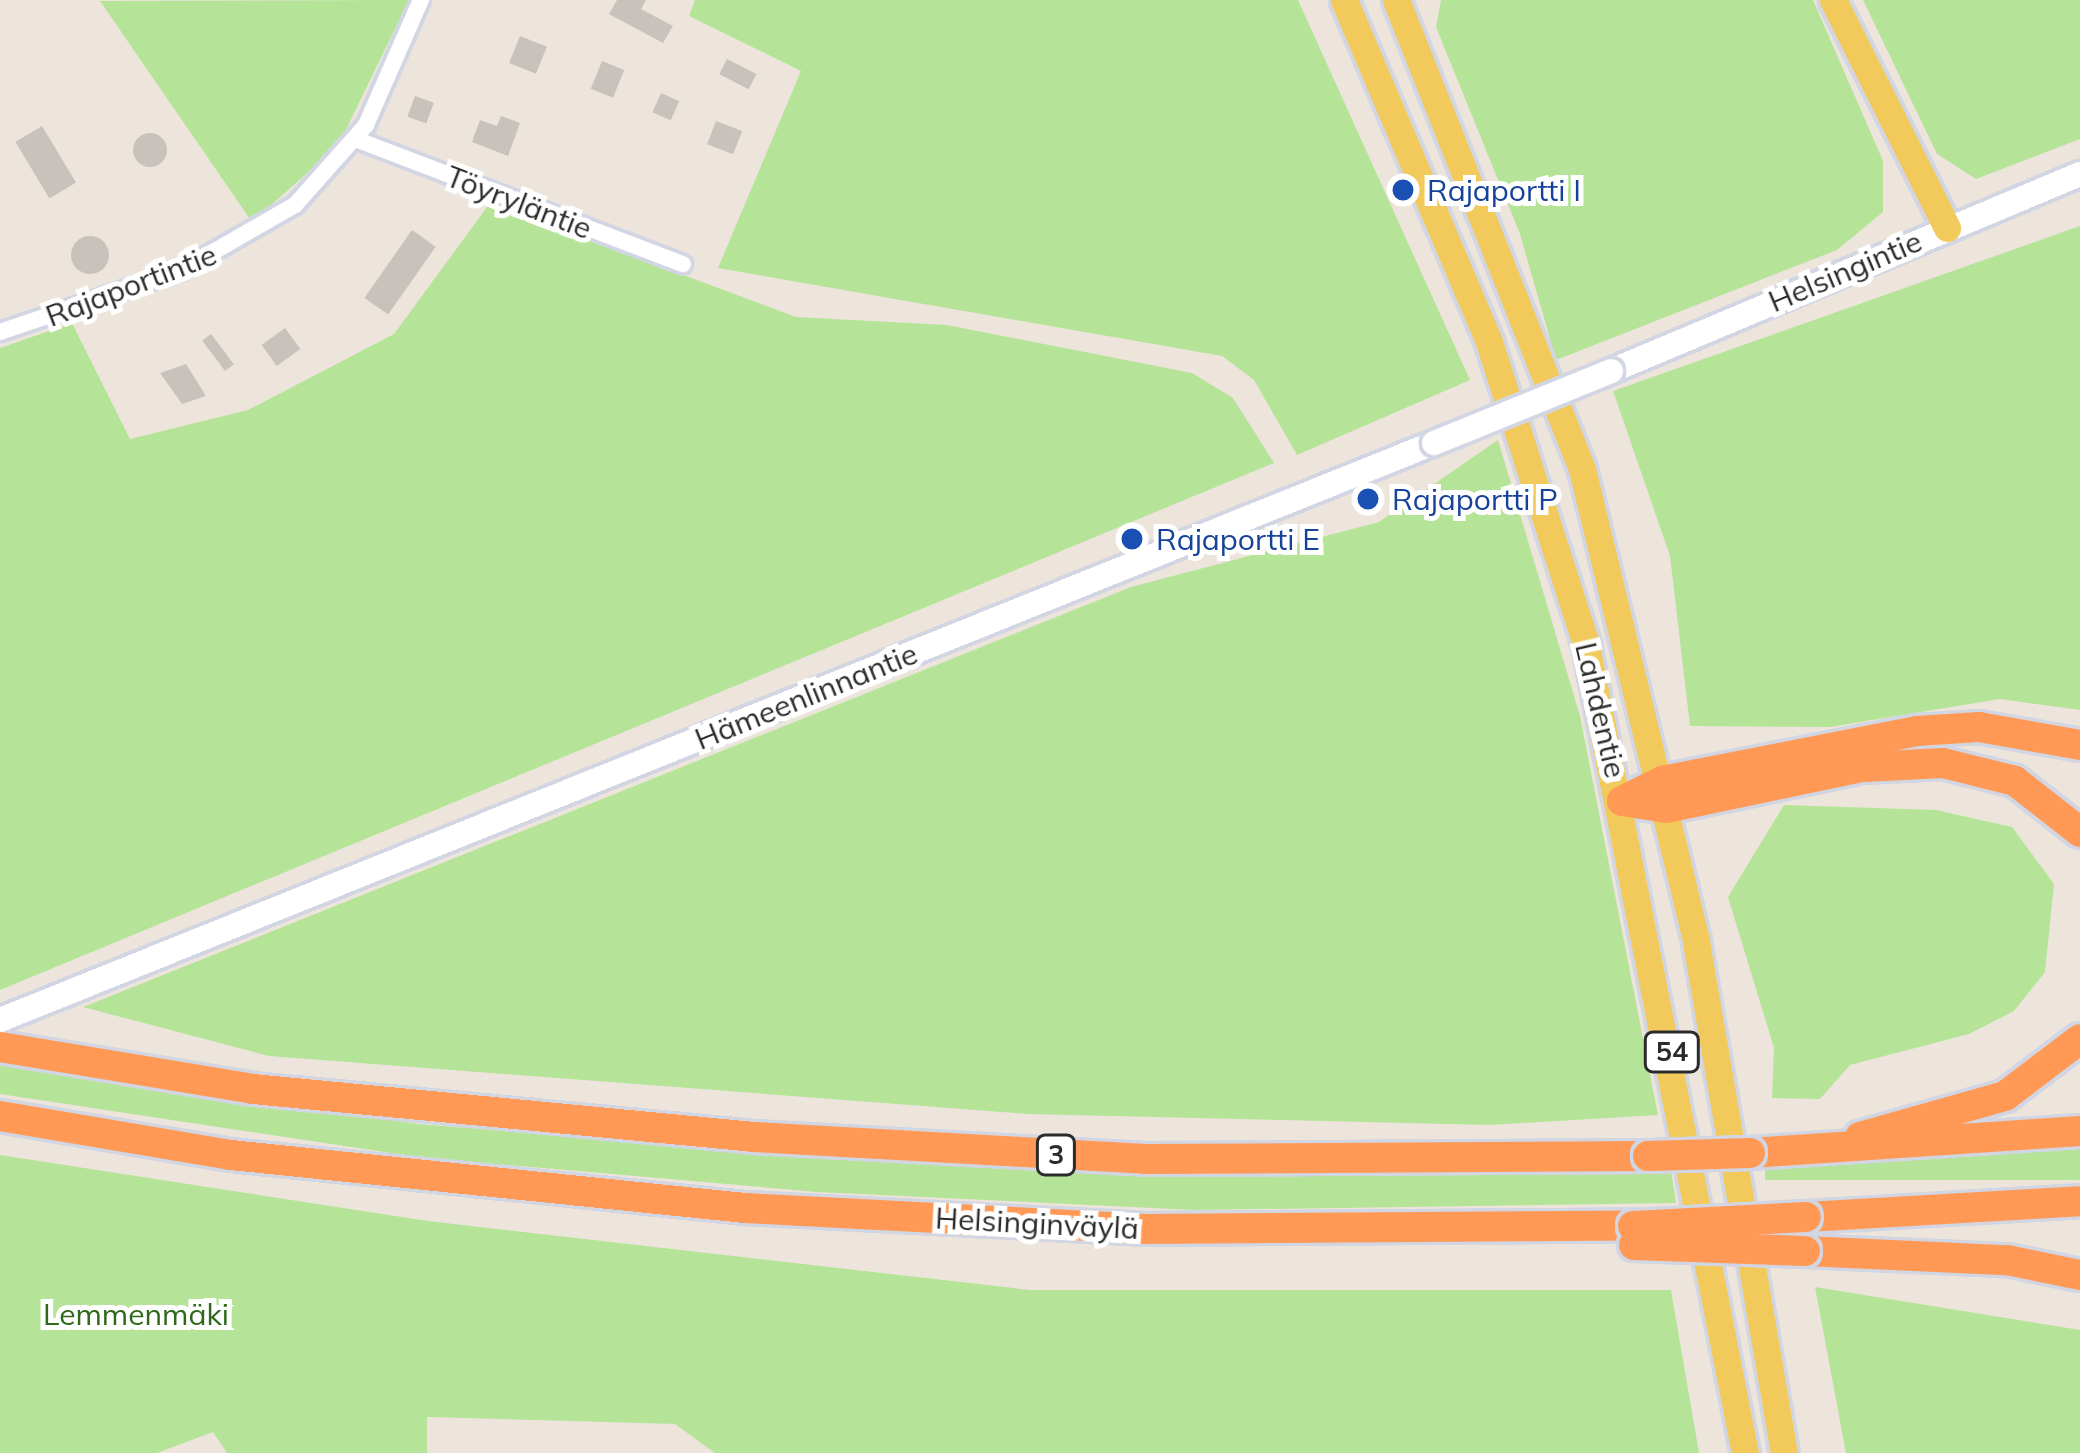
<!DOCTYPE html>
<meta charset="utf-8">
<style>
body{margin:0}
#map{position:relative;width:2080px;height:1453px;overflow:hidden;background:#ede5dc;font-family:Mulish,sans-serif}
div>[style]{position:absolute}
.green>*{inset:0;background:#b5e498;transform-origin:0 0}
.building>*{inset:0;background:#c8c2bc;transform-origin:0 0}
.round{border-radius:50%}
.roads{filter:drop-shadow(3px 0 #d2d6e3) drop-shadow(-3px 0 #d2d6e3) drop-shadow(0 3px #d2d6e3) drop-shadow(0 -3px #d2d6e3)}
.street>*{height:16px;margin:-8px;padding:0 8px;transform-origin:8px;border-radius:8px;background:#fff}
.secondary>*{height:24px;margin:-12px;padding:0 12px;transform-origin:12px;border-radius:12px;background:#fff}
.primary>*{height:27px;margin:-13.5px;padding:0 13.5px;transform-origin:13.5px;border-radius:13.5px;background:#f2ca5c}
.highway>*{height:30px;margin:-15px;padding:0 15px;transform-origin:15px;border-radius:15px;background:#f95}
.bridges{filter:drop-shadow(3px 0 #d2d6e3) drop-shadow(-3px 0 #d2d6e3) drop-shadow(0 3px #d2d6e3) drop-shadow(0 -3px #d2d6e3)}
.secondary-bridge>*{height:24px;margin:-12px;padding:0 12px;transform-origin:12px;border-radius:12px;background:#fff}
.highway-bridge>*{height:30px;margin:-15px;padding:0 15px;transform-origin:15px;border-radius:15px;background:#f95}
.dots>*{width:33px;height:33px;translate:-50% -50%;box-sizing:border-box;border:6px solid #fff;border-radius:50%}
span{translate:-50% -50%;white-space:nowrap;text-align:center;line-height:1.15;-webkit-text-stroke:10px #fff;paint-order:stroke}
.shield-label span{padding:3px 9px;background:#fff;border:3px solid;border-radius:9px;-webkit-text-stroke-width:0}
.shield-label{font-size:27px;color:#2b2b2b;font-weight:700}
.transit-label{font-size:30px;color:#164399}
.left{translate:0 -50%;text-align:left}
.street-label{font-size:30px;color:#2b2b2b}
.park-label{font-size:30px;color:#2d6919}
</style>
<div id="map">
<div class="green">
<i style="clip-path:polygon(409px 0,338px 146px,252px 222px,100px 1px)"></i>
<i style="clip-path:polygon(695px 0,1298px 0,1470px 380px,1297px 455px,1254px 380px,1222px 356px,718px 268px,801px 71px,689px 16px)"></i>
<i style="clip-path:polygon(1441px 0,1813px 0,1883px 161px,1883px 212px,1837px 250px,1556px 360px,1520px 234px,1436px 27px)"></i>
<i style="clip-path:polygon(1863px 0,2080px 0,2080px 139px,1976px 179px,1937px 154px)"></i>
<i style="clip-path:polygon(490px 203px,796px 317px,947px 325px,1192px 373px,1233px 398px,1274px 463px,0 990px,0 348px,72px 323px,130px 439px,248px 410px,394px 334px)"></i>
<i style="clip-path:polygon(2080px 226px,2080px 710px,2000px 699px,1830px 727px,1690px 726px,1670px 556px,1613px 391px)"></i>
<i style="clip-path:polygon(1498px 440px,1580px 716px,1658px 1115px,1489px 1125px,1028px 1114px,269px 1056px,83px 1007px,1131px 587px,1379px 522px)"></i>
<i style="clip-path:polygon(1784px 805px,1936px 810px,2012px 827px,2054px 884px,2045px 972px,2014px 1011px,1969px 1034px,1850px 1065px,1820px 1099px,1772px 1098px,1774px 1048px,1728px 897px)"></i>
<i style="clip-path:polygon(0 1062px,418px 1124px,818px 1157px,1193px 1177px,1671px 1171px,1676px 1203px,1194px 1210px,817px 1192px,417px 1157px,0 1094px)"></i>
<i style="left:2080px;top:1144px;width:36px;height:315px;rotate:90deg"></i>
<i style="clip-path:polygon(0 1155px,428px 1221px,1030px 1290px,1671px 1290px,1699px 1453px,715px 1453px,675px 1424px,427px 1417px,427px 1453px,227px 1453px,213px 1432px,157px 1453px,0 1453px)"></i>
<i style="clip-path:polygon(1815px 1287px,2080px 1330px,2080px 1453px,1846px 1453px)"></i>
</div>
<div class="building">
<i style="clip-path:polygon(617px 0,646px 0,641px 9px,673px 26px,663px 43px,609px 14px)"></i>
<i style="left:520px;top:36px;width:29px;height:29px;rotate:22deg"></i>
<i style="left:727px;top:59px;width:33px;height:17px;rotate:27deg"></i>
<i style="left:602px;top:61px;width:24px;height:30px;rotate:22deg"></i>
<i style="left:661px;top:93px;width:20px;height:21px;rotate:24deg"></i>
<i style="left:415px;top:96px;width:20px;height:22px;rotate:20deg"></i>
<i style="clip-path:polygon(501px 116px,520px 123px,508px 156px,472px 142px,480px 120px,497px 126px)"></i>
<i style="left:716px;top:121px;width:28px;height:25px;rotate:21deg"></i>
<i style="left:42px;top:126px;width:66px;height:31px;rotate:59deg"></i>
<i class="round" style="left:133px;top:133px;width:34px;height:34px"></i>
<i style="left:412px;top:230px;width:29px;height:83px;rotate:35deg"></i>
<i class="round" style="left:71px;top:236px;width:38px;height:38px"></i>
<i style="left:285px;top:328px;width:26px;height:29px;rotate:54deg"></i>
<i style="left:211px;top:334px;width:38px;height:11px;rotate:53deg"></i>
<i style="clip-path:polygon(186px 364px,206px 396px,182px 404px,160px 373px)"></i>
</div>
<div class="roads">
<div class="street">
<i style="left:355px;top:139px;width:351px;rotate:20.9deg"></i>
<i style="left:0;top:332px;width:190px;rotate:-18.7deg"></i>
<i style="left:180px;top:271px;width:133px;rotate:-29.9deg"></i>
<i style="left:295px;top:205px;width:107px;rotate:-48.4deg"></i>
<i style="left:366px;top:125px;width:137px;rotate:-66.3deg"></i>
</div>
<div class="secondary">
<i style="left:1611px;top:371px;width:509px;rotate:-22.78deg"></i>
<i style="left:0;top:1020px;width:1546px;rotate:-21.92deg"></i>
</div>
<div class="primary">
<i style="left:1344px;top:0;width:371px;rotate:67deg"></i>
<i style="left:1489px;top:342px;width:318px;rotate:72.2deg"></i>
<i style="left:1586px;top:645px;width:823px;rotate:78.87deg"></i>
<i style="left:1396px;top:0;width:505px;rotate:68.37deg"></i>
<i style="left:1582px;top:469px;width:487px;rotate:76.4deg"></i>
<i style="left:1696px;top:942px;width:519px;rotate:80.23deg"></i>
<i style="left:1833px;top:0;width:255px;rotate:63.4deg"></i>
</div>
<div class="highway">
<i style="left:1622px;top:801px;width:45px;rotate:9deg"></i>
<i style="left:1666px;top:808px;width:201px;rotate:-11.8deg"></i>
<i style="left:1863px;top:767px;width:80px;rotate:-2.9deg"></i>
<i style="left:1943px;top:763px;width:74px;rotate:14deg"></i>
<i style="left:2015px;top:781px;width:83px;rotate:38.1deg"></i>
<i style="left:1622px;top:801px;width:45px;rotate:-26.6deg"></i>
<i style="left:1662px;top:781px;width:260px;rotate:-11.1deg"></i>
<i style="left:1917px;top:731px;width:62px;rotate:-3.7deg"></i>
<i style="left:1979px;top:727px;width:103px;rotate:10.1deg"></i>
<i style="left:0;top:1047px;width:256px;rotate:9.4deg"></i>
<i style="left:253px;top:1089px;width:503px;rotate:5.47deg"></i>
<i style="left:754px;top:1137px;width:392px;rotate:3.2deg"></i>
<i style="left:1145px;top:1159px;width:503px;rotate:-0.34deg"></i>
<i style="left:0;top:1116px;width:234px;rotate:9.6deg"></i>
<i style="left:231px;top:1155px;width:517px;rotate:5.89deg"></i>
<i style="left:745px;top:1208px;width:398px;rotate:3deg"></i>
<i style="left:1142px;top:1229px;width:491px;rotate:-0.4deg"></i>
<i style="left:1860px;top:1137px;width:151px;rotate:-15.8deg"></i>
<i style="left:2005px;top:1096px;width:94px;rotate:-37.2deg"></i>
<i style="left:1750px;top:1153px;width:331px;rotate:-3.8deg"></i>
<i style="left:1806px;top:1217px;width:274px;rotate:-3.3deg"></i>
<i style="left:1805px;top:1251px;width:202px;rotate:2.6deg"></i>
<i style="left:2007px;top:1260px;width:75px;rotate:11.6deg"></i>
</div>
</div>
<div class="bridges">
<div class="secondary-bridge">
<i style="left:1434px;top:443px;width:191px;rotate:-22.1deg"></i>
</div>
<div class="highway-bridge">
<i style="left:1648px;top:1156px;width:102px;rotate:-1.7deg"></i>
<i style="left:1633px;top:1226px;width:173px;rotate:-3deg"></i>
<i style="left:1634px;top:1245px;width:171px;rotate:2deg"></i>
</div>
</div>
<div class="dots">
<i style="left:1403px;top:190px;background:#1a4fb4"></i>
<i style="left:1368px;top:499px;background:#1a4fb4"></i>
<i style="left:1132px;top:539px;background:#1a4fb4"></i>
</div>
<div class="shield-label">
<span style="left:1672px;top:1052px">54</span>
<span style="left:1056px;top:1155px">3</span>
</div>
<div class="transit-label">
<span class="left" style="left:1427px;top:190px">Rajaportti I</span>
<span class="left" style="left:1392px;top:499px">Rajaportti P</span>
<span class="left" style="left:1156px;top:539px">Rajaportti E</span>
</div>
<div class="street-label">
<span style="left:519px;top:202px;rotate:21deg">Töyryläntie</span>
<span style="left:1845px;top:271px;rotate:-23deg">Helsingintie</span>
<span style="left:131px;top:285px;rotate:-21deg">Rajaportintie</span>
<span style="left:806px;top:696px;rotate:-22deg">Hämeenlinnantie</span>
<span style="left:1601px;top:710px;rotate:77deg">Lahdentie</span>
<span style="left:1037px;top:1223px;rotate:3deg">Helsinginväylä</span>
</div>
<div class="park-label">
<span style="left:136px;top:1314px">Lemmenmäki</span>
</div>
</div>
